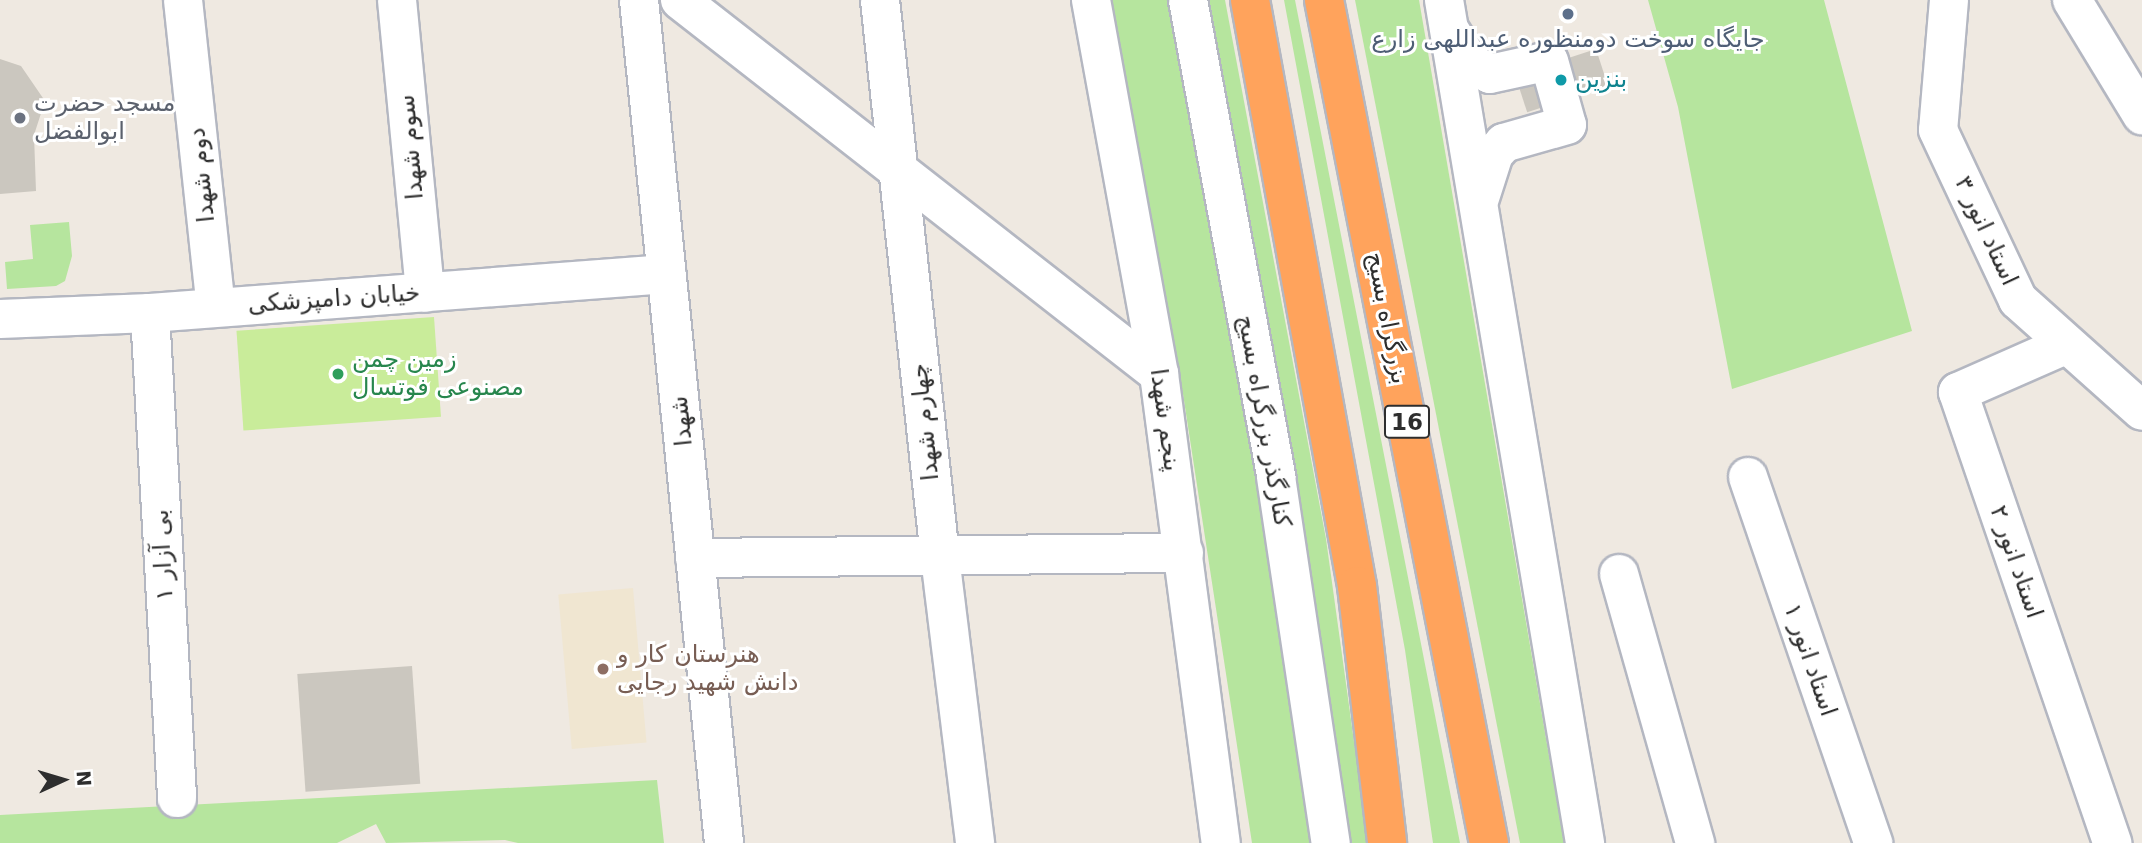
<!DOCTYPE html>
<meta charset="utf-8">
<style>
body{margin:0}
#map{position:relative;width:2142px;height:843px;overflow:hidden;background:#efe9e1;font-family:"DejaVu Sans",Vazirmatn,sans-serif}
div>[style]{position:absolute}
.education>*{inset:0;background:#f0e6d1;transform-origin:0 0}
.green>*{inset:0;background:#b6e59e}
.pitch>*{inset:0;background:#c9ec9a;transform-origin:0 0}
.building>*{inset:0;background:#cbc7bf;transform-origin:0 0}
.roads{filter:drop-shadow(2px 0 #b4b7c1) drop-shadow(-2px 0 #b4b7c1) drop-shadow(0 2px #b4b7c1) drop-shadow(0 -2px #b4b7c1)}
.minor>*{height:38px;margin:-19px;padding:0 19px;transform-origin:19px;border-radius:19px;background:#fff}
.highway>*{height:38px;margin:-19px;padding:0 19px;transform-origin:19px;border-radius:19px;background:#ffa35c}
.dots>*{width:19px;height:19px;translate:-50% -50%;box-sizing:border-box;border:4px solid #fff;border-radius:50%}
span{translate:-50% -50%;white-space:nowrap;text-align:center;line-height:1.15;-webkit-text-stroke:6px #fff;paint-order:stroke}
.shield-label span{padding:2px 5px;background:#fff;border:2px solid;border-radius:5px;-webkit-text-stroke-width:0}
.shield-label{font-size:23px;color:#2e2e2e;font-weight:700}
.service-label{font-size:24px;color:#4e5e75}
.culture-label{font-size:24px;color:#0d838f}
.left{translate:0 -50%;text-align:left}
.worship-label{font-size:24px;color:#5b616d}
.street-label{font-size:24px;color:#2e2e2e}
.leisure-label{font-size:24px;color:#27864d}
.education-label{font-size:24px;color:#785e54}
.north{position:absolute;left:28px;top:745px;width:70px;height:70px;-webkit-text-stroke:5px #fff;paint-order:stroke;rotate:86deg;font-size:19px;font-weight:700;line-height:28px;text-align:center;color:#2e2e2e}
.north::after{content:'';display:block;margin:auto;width:24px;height:32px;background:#2e2e2e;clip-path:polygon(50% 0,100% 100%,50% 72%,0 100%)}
</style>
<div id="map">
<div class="education">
<i style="left:633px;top:588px;width:155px;height:75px;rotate:85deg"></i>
</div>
<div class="green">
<i style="clip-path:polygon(1111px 0,1171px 0,1274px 542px,1318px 843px,1252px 843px,1183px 394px)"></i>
<i style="clip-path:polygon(1201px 0,1225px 0,1326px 539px,1368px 843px,1346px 843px)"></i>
<i style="clip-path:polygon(1284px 0,1295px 0,1460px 843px,1433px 843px,1405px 650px)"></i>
<i style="clip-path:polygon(1355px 0,1419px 0,1564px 843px,1520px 843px)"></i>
<i style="clip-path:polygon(1648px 0,1824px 0,1912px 331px,1732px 389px,1678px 107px)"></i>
<i style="clip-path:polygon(69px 222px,72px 256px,65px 281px,56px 286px,7px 289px,5px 262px,33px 259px,30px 225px)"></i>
<i style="clip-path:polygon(657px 780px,664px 843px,518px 843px,505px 840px,386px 843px,376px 824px,337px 843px,0 843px,0 815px)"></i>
</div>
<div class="pitch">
<i style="left:434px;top:317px;width:100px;height:198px;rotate:86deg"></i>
</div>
<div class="building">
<i style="left:1596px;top:49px;width:39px;height:85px;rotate:72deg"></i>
<i style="clip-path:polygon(0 59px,21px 66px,45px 101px,34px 135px,36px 191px,0 194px)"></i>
<i style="left:412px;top:666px;width:118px;height:115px;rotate:86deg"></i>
</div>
<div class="roads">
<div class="minor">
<i style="left:183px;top:0;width:309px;rotate:83.9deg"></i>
<i style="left:397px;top:0;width:294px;rotate:84.5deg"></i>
<i style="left:639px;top:0;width:847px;rotate:84.24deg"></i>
<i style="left:680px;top:0;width:608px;rotate:37.98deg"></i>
<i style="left:880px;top:0;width:560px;rotate:83.85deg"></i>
<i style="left:940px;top:557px;width:288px;rotate:83deg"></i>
<i style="left:1091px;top:0;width:380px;rotate:79.7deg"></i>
<i style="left:1159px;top:374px;width:473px;rotate:82.5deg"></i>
<i style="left:1188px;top:0;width:485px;rotate:79.5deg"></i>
<i style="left:1276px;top:477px;width:370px;rotate:81.5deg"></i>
<i style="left:1444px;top:0;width:855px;rotate:80.5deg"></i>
<i style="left:1949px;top:0;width:130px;rotate:94.8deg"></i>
<i style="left:1938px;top:130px;width:188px;rotate:64.8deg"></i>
<i style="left:2018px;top:300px;width:166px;rotate:41.8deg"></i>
<i style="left:2072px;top:0;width:135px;rotate:58.7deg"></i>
<i style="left:1451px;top:32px;width:36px;rotate:58deg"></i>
<i style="left:1470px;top:62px;width:23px;rotate:31deg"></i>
<i style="left:1490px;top:74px;width:60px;rotate:-12.4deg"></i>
<i style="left:1549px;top:61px;width:66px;rotate:74.3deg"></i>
<i style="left:1567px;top:125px;width:66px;rotate:164.1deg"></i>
<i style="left:1504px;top:143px;width:15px;rotate:132deg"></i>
<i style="left:1494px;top:154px;width:46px;rotate:107.7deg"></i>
<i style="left:150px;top:313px;width:486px;rotate:86.8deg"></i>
<i style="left:0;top:319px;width:150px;rotate:-2.3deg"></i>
<i style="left:150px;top:313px;width:518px;rotate:-4.31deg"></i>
<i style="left:2065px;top:345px;width:117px;rotate:156.3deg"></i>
<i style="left:1958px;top:392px;width:477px;rotate:71.1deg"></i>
<i style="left:1748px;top:477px;width:387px;rotate:71.1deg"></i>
<i style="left:695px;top:558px;width:489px;rotate:-0.6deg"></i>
<i style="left:1619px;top:574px;width:280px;rotate:74.2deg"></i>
</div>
<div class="highway">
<i style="left:1250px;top:0;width:596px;rotate:79.65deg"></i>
<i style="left:1357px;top:586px;width:259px;rotate:83.3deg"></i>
<i style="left:1324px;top:0;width:859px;rotate:78.93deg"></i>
</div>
</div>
<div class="dots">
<i style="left:1568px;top:14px;background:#5c6f8a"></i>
<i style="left:1561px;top:80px;background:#0f9aa8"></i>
<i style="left:20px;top:118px;background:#6b7280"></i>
<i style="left:338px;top:374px;background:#2e9e5b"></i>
<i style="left:603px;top:669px;background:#8d6e63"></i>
</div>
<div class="shield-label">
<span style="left:1407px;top:422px">16</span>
</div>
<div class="service-label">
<span style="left:1568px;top:40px">جایگاه سوخت دومنظوره عبداللهی زارع</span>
</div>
<div class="culture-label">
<span class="left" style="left:1575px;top:80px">بنزین</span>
</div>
<div class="worship-label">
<span class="left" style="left:34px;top:118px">مسجد حضرت<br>ابوالفضل</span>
</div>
<div class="street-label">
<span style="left:411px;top:147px;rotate:-95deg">سوم شهدا</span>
<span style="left:202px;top:175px;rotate:-96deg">دوم شهدا</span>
<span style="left:1986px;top:231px;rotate:65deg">استاد انور ۳</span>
<span style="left:334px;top:299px;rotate:-4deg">خیابان دامپزشکی</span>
<span style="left:1387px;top:318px;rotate:79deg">بزرگراه بسیج</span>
<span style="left:1165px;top:420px;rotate:82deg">پنجم شهدا</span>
<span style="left:682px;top:421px;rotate:-96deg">شهدا</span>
<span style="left:1264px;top:421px;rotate:80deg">کنارگذر بزرگراه بسیج</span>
<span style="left:925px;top:422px;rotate:-96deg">چهارم شهدا</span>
<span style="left:163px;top:555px;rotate:-93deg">بی آزار ۱</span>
<span style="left:2016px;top:562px;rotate:71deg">استاد انور ۲</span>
<span style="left:1810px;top:660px;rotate:71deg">استاد انور ۱</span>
</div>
<div class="leisure-label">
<span class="left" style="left:352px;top:374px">زمین چمن<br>مصنوعی فوتسال</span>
</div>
<div class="education-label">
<span class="left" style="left:617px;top:669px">هنرستان کار و<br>دانش شهید رجایی</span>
</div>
<div class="north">N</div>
</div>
